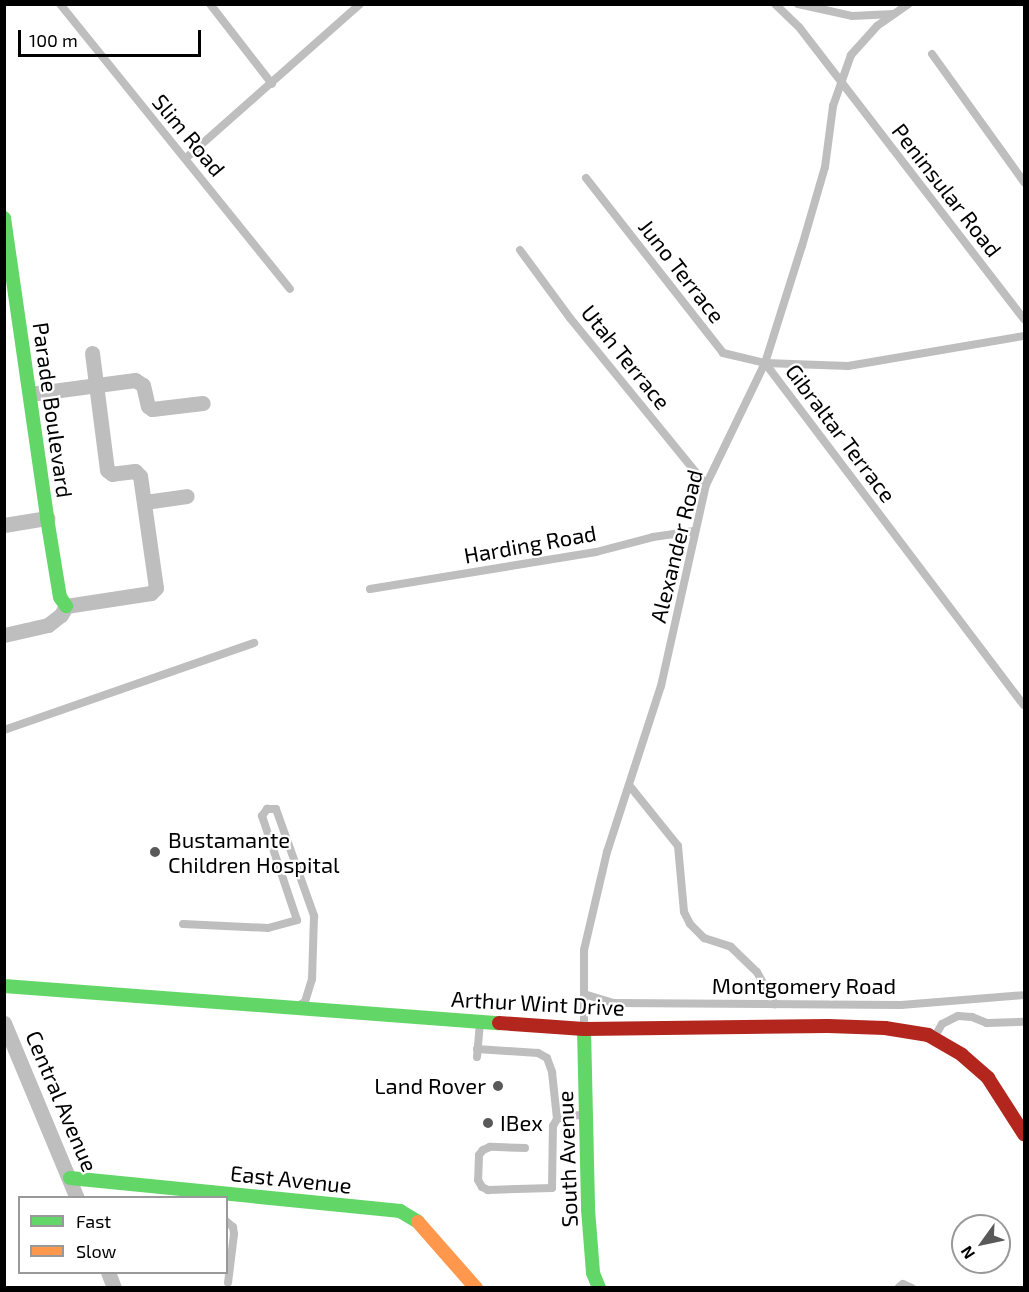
<!DOCTYPE html>
<style>
body{margin:0}
#map{position:relative;width:1029px;height:1292px;overflow:hidden;background:#fff;font-family:"Exo 2",sans-serif}
div>[style]{position:absolute}
.lane>*{height:8px;margin:-4px;padding:0 4px;transform-origin:4px;border-radius:4px;background:#bebebe}
.street>*{height:15px;margin:-7.5px;padding:0 7.5px;transform-origin:7.5px;border-radius:7.5px;background:#bebebe}
.fast>*{height:14px;margin:-7px;padding:0 7px;transform-origin:7px;border-radius:7px;background:#63d668}
.slow>*{height:14px;margin:-7px;padding:0 7px;transform-origin:7px;border-radius:7px;background:#ff974d}
.jam>*{height:14px;margin:-7px;padding:0 7px;transform-origin:7px;border-radius:7px;background:#b3261e}
.dots>*{width:16px;height:16px;translate:-50% -50%;box-sizing:border-box;border:3px solid #fff;border-radius:50%}
span{translate:-50% -50%;white-space:nowrap;text-align:center;line-height:1.15;-webkit-text-stroke:4.5px #fff;paint-order:stroke}
.street-label{font-size:22px;color:#000}
.poi-label{font-size:22px;color:#000}
.left{translate:0 -50%;text-align:left}
.right{translate:-100% -50%;text-align:right}
.frame{position:absolute;inset:0;border:6px solid #000;pointer-events:none}
.legend{position:absolute;left:18px;top:1196px;width:210px;height:78px;box-sizing:border-box;background:#fff;border:2px solid #999;margin:0;padding:8px 10px;list-style:none;font-size:18px;color:#000}
.legend li{display:flex;align-items:center;gap:12px;height:30px}
.legend b{width:30px;border:2px solid #999}
.north{position:absolute;left:951px;top:1214px;width:60px;height:60px;box-sizing:border-box;background:#fff;border:2px solid #999;border-radius:50%;rotate:237deg;font-size:16px;font-weight:700;line-height:24px;text-align:center;color:#000}
.north::after{content:'';display:block;margin:auto;width:21px;height:27px;background:#595959;clip-path:polygon(50% 0,100% 100%,50% 72%,0 100%)}
.scale{position:absolute;left:18px;top:30px;width:183px;height:27px;box-sizing:border-box;border:3px solid #000;border-top:0;padding-left:8px;font-size:18px;line-height:21px;white-space:nowrap;color:#000;-webkit-text-stroke:4px #fff;paint-order:stroke}
</style>
<div id="map">
<div class="lane">
<i style="left:60px;top:4px;width:366px;rotate:51.1deg"></i>
<i style="left:210px;top:4px;width:101px;rotate:52.2deg"></i>
<i style="left:775px;top:4px;width:33px;rotate:44deg"></i>
<i style="left:799px;top:27px;width:369px;rotate:52.4deg"></i>
<i style="left:798px;top:4px;width:55px;rotate:12.5deg"></i>
<i style="left:852px;top:16px;width:42px;rotate:-2.7deg"></i>
<i style="left:932px;top:54px;width:158px;rotate:54.3deg"></i>
<i style="left:186px;top:158px;width:232px;rotate:-41.5deg"></i>
<i style="left:586px;top:178px;width:222px;rotate:51.9deg"></i>
<i style="left:723px;top:353px;width:43px;rotate:13.4deg"></i>
<i style="left:765px;top:363px;width:83px;rotate:2.1deg"></i>
<i style="left:848px;top:366px;width:179px;rotate:-9.7deg"></i>
<i style="left:520px;top:250px;width:84px;rotate:53.7deg"></i>
<i style="left:570px;top:318px;width:215px;rotate:50.8deg"></i>
<i style="left:765px;top:363px;width:429px;rotate:52.9deg"></i>
<i style="left:370px;top:589px;width:229px;rotate:-9.3deg"></i>
<i style="left:596px;top:552px;width:59px;rotate:-14.7deg"></i>
<i style="left:653px;top:537px;width:42px;rotate:-8.1deg"></i>
<i style="left:4px;top:730px;width:265px;rotate:-19.2deg"></i>
<i style="left:629px;top:785px;width:78px;rotate:51.2deg"></i>
<i style="left:678px;top:846px;width:66px;rotate:84.8deg"></i>
<i style="left:684px;top:912px;width:13px;rotate:63deg"></i>
<i style="left:690px;top:924px;width:20px;rotate:45deg"></i>
<i style="left:704px;top:938px;width:28px;rotate:18deg"></i>
<i style="left:731px;top:947px;width:36px;rotate:44deg"></i>
<i style="left:757px;top:972px;width:37px;rotate:61deg"></i>
<i style="left:183px;top:924px;width:85px;rotate:2.7deg"></i>
<i style="left:268px;top:928px;width:30px;rotate:-15deg"></i>
<i style="left:297px;top:920px;width:110px;rotate:-108.6deg"></i>
<i style="left:262px;top:816px;width:9px;rotate:-54deg"></i>
<i style="left:267px;top:809px;width:9px"></i>
<i style="left:276px;top:809px;width:114px;rotate:70.4deg"></i>
<i style="left:314px;top:916px;width:63px;rotate:91.8deg"></i>
<i style="left:312px;top:979px;width:24px;rotate:107deg"></i>
<i style="left:305px;top:1002px;width:4px;rotate:153deg"></i>
<i style="left:584px;top:994px;width:31px;rotate:17deg"></i>
<i style="left:614px;top:1003px;width:287px;rotate:0.4deg"></i>
<i style="left:901px;top:1005px;width:123px;rotate:-4.6deg"></i>
<i style="left:584px;top:1027px;width:77px;rotate:-90deg"></i>
<i style="left:584px;top:950px;width:101px;rotate:-76.8deg"></i>
<i style="left:607px;top:852px;width:175px;rotate:-72deg"></i>
<i style="left:661px;top:686px;width:206px;rotate:-77.4deg"></i>
<i style="left:706px;top:485px;width:136px;rotate:-64.2deg"></i>
<i style="left:765px;top:363px;width:123px;rotate:-72.5deg"></i>
<i style="left:802px;top:246px;width:82px;rotate:-73.8deg"></i>
<i style="left:825px;top:167px;width:62px;rotate:-82.5deg"></i>
<i style="left:833px;top:106px;width:54px;rotate:-70.6deg"></i>
<i style="left:851px;top:55px;width:39px;rotate:-48deg"></i>
<i style="left:877px;top:26px;width:39px;rotate:-35deg"></i>
<i style="left:935px;top:1036px;width:14px;rotate:-60deg"></i>
<i style="left:942px;top:1024px;width:18px;rotate:-27deg"></i>
<i style="left:958px;top:1016px;width:14px;rotate:4deg"></i>
<i style="left:972px;top:1017px;width:16px;rotate:22deg"></i>
<i style="left:987px;top:1023px;width:37px;rotate:-2deg"></i>
<i style="left:477px;top:1049px;width:61px;rotate:3.8deg"></i>
<i style="left:538px;top:1053px;width:10px;rotate:29deg"></i>
<i style="left:547px;top:1058px;width:15px;rotate:70deg"></i>
<i style="left:552px;top:1072px;width:47px;rotate:83.9deg"></i>
<i style="left:477px;top:1057px;width:34px;rotate:-85deg"></i>
<i style="left:525px;top:1148px;width:35px;rotate:-178deg"></i>
<i style="left:490px;top:1147px;width:8px;rotate:157deg"></i>
<i style="left:483px;top:1150px;width:6px;rotate:129deg"></i>
<i style="left:479px;top:1155px;width:25px;rotate:92deg"></i>
<i style="left:478px;top:1180px;width:8px;rotate:60deg"></i>
<i style="left:482px;top:1187px;width:7px;rotate:27deg"></i>
<i style="left:488px;top:1190px;width:64px;rotate:-1.8deg"></i>
<i style="left:552px;top:1188px;width:62px;rotate:-89.1deg"></i>
<i style="left:553px;top:1126px;width:8px;rotate:-60deg"></i>
<i style="left:557px;top:1119px;width:9px;rotate:-21deg"></i>
<i style="left:565px;top:1116px;width:18px;rotate:-3deg"></i>
<i style="left:226px;top:1221px;width:9px;rotate:41deg"></i>
<i style="left:233px;top:1227px;width:7px;rotate:82deg"></i>
<i style="left:234px;top:1234px;width:49px;rotate:97deg"></i>
<i style="left:898px;top:1288px;width:6px;rotate:-39deg"></i>
<i style="left:903px;top:1284px;width:10px;rotate:24deg"></i>
</div>
<div class="street">
<i style="left:30px;top:394px;width:106px;rotate:-7.6deg"></i>
<i style="left:135px;top:380px;width:9px;rotate:32deg"></i>
<i style="left:143px;top:385px;width:22px;rotate:77deg"></i>
<i style="left:148px;top:406px;width:5px;rotate:37deg"></i>
<i style="left:152px;top:409px;width:51px;rotate:-6.7deg"></i>
<i style="left:145px;top:502px;width:42px;rotate:-8.1deg"></i>
<i style="left:4px;top:525px;width:44px;rotate:-9.2deg"></i>
<i style="left:4px;top:635px;width:45px;rotate:-12.8deg"></i>
<i style="left:48px;top:625px;width:16px;rotate:-38deg"></i>
<i style="left:61px;top:615px;width:10px;rotate:-61deg"></i>
<i style="left:66px;top:606px;width:86px;rotate:-8.7deg"></i>
<i style="left:151px;top:593px;width:7px;rotate:-45deg"></i>
<i style="left:156px;top:588px;width:113px;rotate:-98.1deg"></i>
<i style="left:140px;top:476px;width:7px;rotate:-135deg"></i>
<i style="left:135px;top:471px;width:23px;rotate:173deg"></i>
<i style="left:112px;top:474px;width:6px;rotate:-141deg"></i>
<i style="left:107px;top:470px;width:118px;rotate:-97.3deg"></i>
<i style="left:4px;top:1023px;width:190px;rotate:67.4deg"></i>
<i style="left:108px;top:1272px;width:17px;rotate:69deg"></i>
</div>
<div class="fast">
<i style="left:4px;top:218px;width:303px;rotate:81.8deg"></i>
<i style="left:47px;top:518px;width:80px;rotate:80.7deg"></i>
<i style="left:60px;top:597px;width:11px;rotate:56deg"></i>
<i style="left:4px;top:986px;width:496px;rotate:4.3deg"></i>
<i style="left:584px;top:1029px;width:180px;rotate:88.7deg"></i>
<i style="left:588px;top:1209px;width:64px;rotate:85.5deg"></i>
<i style="left:593px;top:1273px;width:16px;rotate:68deg"></i>
<i style="left:70px;top:1178px;width:332px;rotate:5.7deg"></i>
<i style="left:400px;top:1211px;width:21px;rotate:31deg"></i>
</div>
<div class="slow">
<i style="left:418px;top:1222px;width:88px;rotate:48.7deg"></i>
</div>
<div class="jam">
<i style="left:499px;top:1023px;width:85px;rotate:4deg"></i>
<i style="left:584px;top:1029px;width:244px;rotate:-0.7deg"></i>
<i style="left:828px;top:1026px;width:57px;rotate:2deg"></i>
<i style="left:885px;top:1028px;width:44px;rotate:9.2deg"></i>
<i style="left:928px;top:1035px;width:39px;rotate:30deg"></i>
<i style="left:962px;top:1055px;width:35px;rotate:41deg"></i>
<i style="left:988px;top:1078px;width:67px;rotate:57.3deg"></i>
</div>
<div class="dots">
<i style="left:155px;top:852px;background:#595959"></i>
<i style="left:498px;top:1086px;background:#595959"></i>
<i style="left:488px;top:1123px;background:#595959"></i>
</div>
<div class="street-label">
<span style="left:189px;top:135px;rotate:50deg">Slim Road</span>
<span style="left:947px;top:190px;rotate:52deg">Peninsular Road</span>
<span style="left:682px;top:271px;rotate:52deg">Juno Terrace</span>
<span style="left:626px;top:357px;rotate:51deg">Utah Terrace</span>
<span style="left:53px;top:410px;rotate:82deg">Parade Boulevard</span>
<span style="left:841px;top:433px;rotate:53deg">Gibraltar Terrace</span>
<span style="left:530px;top:544px;rotate:-10deg">Harding Road</span>
<span style="left:676px;top:546px;rotate:-76deg">Alexander Road</span>
<span style="left:804px;top:986px">Montgomery Road</span>
<span style="left:538px;top:1003px;rotate:3deg">Arthur Wint Drive</span>
<span style="left:62px;top:1101px;rotate:67deg">Central Avenue</span>
<span style="left:567px;top:1159px;rotate:-92deg">South Avenue</span>
<span style="left:291px;top:1179px;rotate:6deg">East Avenue</span>
</div>
<div class="poi-label">
<span class="left" style="left:168px;top:852px">Bustamante<br>Children Hospital</span>
<span class="right" style="left:486px;top:1086px">Land Rover</span>
<span class="left" style="left:500px;top:1123px">IBex</span>
</div>
<div class="frame"></div>
<ul class="legend">
<li><b style="height:8px;background:#63d668"></b>Fast</li>
<li><b style="height:8px;background:#ff974d"></b>Slow</li>
</ul>
<div class="north">N</div>
<div class="scale">100 m</div>
</div>
